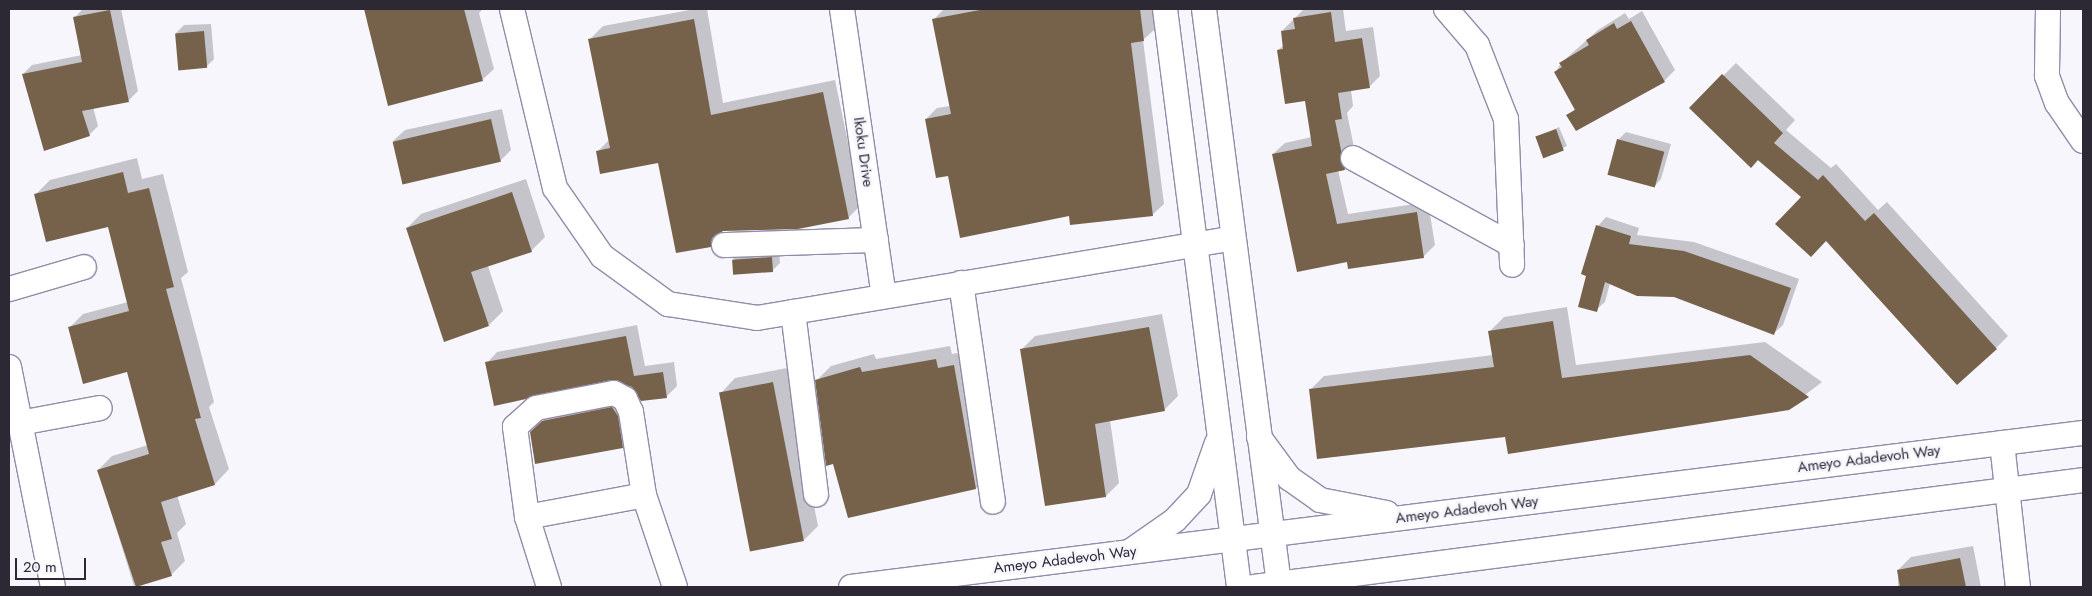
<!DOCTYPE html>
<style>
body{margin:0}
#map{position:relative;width:2092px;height:596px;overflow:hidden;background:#f7f6fd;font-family:Jost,sans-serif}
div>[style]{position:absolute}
.shadow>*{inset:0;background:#0003}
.building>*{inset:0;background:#76624a;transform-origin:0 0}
.roads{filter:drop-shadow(1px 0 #928ca9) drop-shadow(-1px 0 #928ca9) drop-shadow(0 1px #928ca9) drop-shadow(0 -1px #928ca9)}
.minor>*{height:24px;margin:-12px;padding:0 12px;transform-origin:12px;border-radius:12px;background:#fff}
span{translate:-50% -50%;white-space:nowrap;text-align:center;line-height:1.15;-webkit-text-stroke:5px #f7f6fd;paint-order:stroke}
.street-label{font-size:15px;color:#2c2935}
.frame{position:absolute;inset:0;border:10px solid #2c2935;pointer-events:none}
.scale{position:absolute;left:15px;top:558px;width:71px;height:22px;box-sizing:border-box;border:2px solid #2c2935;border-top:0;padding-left:6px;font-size:15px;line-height:18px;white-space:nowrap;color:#2c2935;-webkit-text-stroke:4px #f7f6fd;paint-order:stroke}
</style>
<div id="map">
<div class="shadow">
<i style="clip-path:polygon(83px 9px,121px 9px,138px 91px,129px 100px,93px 107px,98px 126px,89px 135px,23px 74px,32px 65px,82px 55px,75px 17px)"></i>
<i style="clip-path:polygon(366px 9px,483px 9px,479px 13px,494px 69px,482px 80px,389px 104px)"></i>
<i style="clip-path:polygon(695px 9px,707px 9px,723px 103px,835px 80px,861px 205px,848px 218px,723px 230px,710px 245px,659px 162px,597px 152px,610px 139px,590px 39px,603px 26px)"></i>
<i style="clip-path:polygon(944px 9px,1152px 9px,1155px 29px,1143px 40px,1164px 204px,1152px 215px,1070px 215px,949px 174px,926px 119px,937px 108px,950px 106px,933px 20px)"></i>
<i style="clip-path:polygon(1304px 9px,1343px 9px,1346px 31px,1373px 27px,1380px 76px,1369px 87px,1351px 90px,1353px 106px,1347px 113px,1356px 157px,1338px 170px,1348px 214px,1428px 202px,1435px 245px,1423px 257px,1348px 261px,1273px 154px,1285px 143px,1312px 137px,1306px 100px,1278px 50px,1284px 45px,1282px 31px)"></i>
<i style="clip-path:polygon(1642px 11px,1675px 70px,1664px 81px,1568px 115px,1576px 108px,1555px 73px,1561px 63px,1598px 30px,1625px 13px,1629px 19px)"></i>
<i style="clip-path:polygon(211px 24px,214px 59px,206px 67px,176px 33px,184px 25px)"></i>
<i style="clip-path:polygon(1736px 63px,1795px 120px,1786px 130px,1831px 168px,1836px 164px,1878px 210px,1887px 202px,2008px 336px,1996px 348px,1691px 108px)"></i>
<i style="clip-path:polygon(502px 109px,511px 150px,500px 161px,393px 141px,405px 130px)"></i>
<i style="clip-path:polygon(1559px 127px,1567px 146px,1545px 158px,1537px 138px)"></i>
<i style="clip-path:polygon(1626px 132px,1671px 144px,1661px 179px,1654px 187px,1618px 140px)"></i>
<i style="clip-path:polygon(137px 158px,142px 179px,163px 174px,188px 272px,181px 278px,214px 402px,209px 407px,229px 469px,215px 484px,177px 495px,186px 524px,177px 533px,185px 561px,171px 575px,134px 586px,98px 470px,112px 456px,148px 445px,128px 371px,69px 328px,83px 314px,128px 302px,109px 225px,36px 194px,50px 180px)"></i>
<i style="clip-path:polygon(526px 179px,545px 237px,531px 251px,488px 266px,503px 311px,489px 325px,407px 228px,421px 214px)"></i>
<i style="clip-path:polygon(1606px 217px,1639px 228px,1637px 235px,1694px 242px,1799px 279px,1783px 325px,1774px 333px,1675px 296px,1610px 283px,1605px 302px,1596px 310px,1598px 226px)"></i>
<i style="clip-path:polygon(779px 250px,780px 263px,772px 271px,733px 259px,741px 251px)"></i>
<i style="clip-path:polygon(1567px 307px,1576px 365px,1765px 342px,1822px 382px,1788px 408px,1506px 436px,1310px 390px,1324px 376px,1493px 355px,1489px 332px,1504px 317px)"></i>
<i style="clip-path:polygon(1162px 314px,1178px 396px,1165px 409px,1110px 420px,1119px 483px,1106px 496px,1046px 505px,1022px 349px,1035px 336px)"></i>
<i style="clip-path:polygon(637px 325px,645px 366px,674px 362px,677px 386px,666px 397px,611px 378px,487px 363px,497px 352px)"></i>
<i style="clip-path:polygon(950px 346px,952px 354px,968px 351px,990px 473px,976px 488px,849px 517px,817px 380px,831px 366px,874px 354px,876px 359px)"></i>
<i style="clip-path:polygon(787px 368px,818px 526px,804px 540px,721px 393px,735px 378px)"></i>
<i style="clip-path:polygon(626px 398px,633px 435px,622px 447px,543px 421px,555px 410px)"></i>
<i style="clip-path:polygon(1973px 546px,1981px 587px,1898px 587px,1898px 570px,1911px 557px)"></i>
</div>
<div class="building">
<i style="clip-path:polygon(364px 9px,464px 9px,483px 81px,388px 106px)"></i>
<i style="clip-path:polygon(985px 9px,1140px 9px,1144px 41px,1131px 43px,1153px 216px,1070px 225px,1069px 216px,960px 238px,948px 176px,936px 178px,925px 119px,951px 114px,932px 19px)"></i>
<i style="clip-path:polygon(110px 10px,129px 102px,82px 111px,90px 136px,44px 151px,22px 74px,82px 62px,73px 17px)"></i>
<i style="clip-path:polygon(1331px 12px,1335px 42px,1362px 38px,1370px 88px,1338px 93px,1342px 119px,1335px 120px,1345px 170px,1326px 174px,1337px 224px,1417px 212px,1424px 258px,1348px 269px,1347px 262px,1297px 272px,1272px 154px,1312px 146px,1305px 101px,1285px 104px,1277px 50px,1283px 49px,1281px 31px,1295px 29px,1293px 18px)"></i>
<i style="clip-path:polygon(694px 19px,711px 115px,823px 92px,849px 219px,798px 229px,723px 231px,712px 238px,711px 247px,676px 253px,658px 163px,600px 174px,596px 151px,610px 148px,588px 39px)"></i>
<i style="clip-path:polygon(1631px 21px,1665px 82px,1576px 131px,1566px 115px,1575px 110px,1554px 72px,1562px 67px,1559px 63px,1589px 45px,1586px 40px,1614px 23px,1617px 29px)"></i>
<i style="left:204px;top:31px;width:37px;height:29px;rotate:85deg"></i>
<i style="clip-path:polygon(1722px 74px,1783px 133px,1774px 143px,1818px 180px,1823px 175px,1865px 221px,1874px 213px,1997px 349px,1957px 385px,1826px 241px,1811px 257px,1775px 224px,1801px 197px,1758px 160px,1751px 168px,1689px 108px)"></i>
<i style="left:491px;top:119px;width:44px;height:101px;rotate:77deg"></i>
<i style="left:1556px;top:129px;width:23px;height:22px;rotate:70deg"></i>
<i style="left:1617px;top:139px;width:49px;height:37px;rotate:15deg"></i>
<i style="clip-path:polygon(123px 172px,128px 193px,149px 188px,174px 287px,166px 289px,201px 418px,195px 419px,215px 485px,161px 502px,172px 539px,161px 542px,172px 576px,136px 587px,97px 470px,149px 454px,127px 372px,83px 384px,68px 327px,129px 311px,108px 227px,46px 242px,34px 194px)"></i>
<i style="clip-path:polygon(512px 192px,532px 252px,471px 272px,489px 326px,444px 342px,406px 228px)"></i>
<i style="clip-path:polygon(1596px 225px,1631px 236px,1629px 244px,1684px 251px,1791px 288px,1774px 335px,1674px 297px,1637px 296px,1605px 282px,1597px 312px,1578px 307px,1586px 276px,1581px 274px)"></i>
<i style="left:772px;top:257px;width:15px;height:40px;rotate:86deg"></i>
<i style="clip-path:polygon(1553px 321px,1562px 378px,1750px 355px,1809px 397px,1789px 410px,1508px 454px,1505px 437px,1317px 459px,1309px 389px,1494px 367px,1488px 331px)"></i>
<i style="clip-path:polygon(1149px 327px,1165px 411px,1095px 424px,1106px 497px,1045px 506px,1020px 349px)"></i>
<i style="clip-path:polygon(626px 336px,634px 376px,663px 372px,667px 398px,641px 401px,632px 387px,611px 380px,494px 406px,485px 362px)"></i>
<i style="clip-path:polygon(936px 359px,938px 368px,954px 365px,976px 489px,848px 518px,833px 464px,826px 466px,815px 380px,860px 367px,862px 372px)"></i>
<i style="left:773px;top:382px;width:162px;height:55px;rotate:79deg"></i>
<i style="clip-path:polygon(612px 407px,618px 416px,623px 448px,535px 464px,530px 432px,542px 421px)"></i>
<i style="clip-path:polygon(1960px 558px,1966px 587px,1900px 587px,1897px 570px)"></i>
</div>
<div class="roads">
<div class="minor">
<i style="left:512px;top:9px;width:184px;rotate:76.5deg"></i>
<i style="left:555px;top:188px;width:83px;rotate:55.3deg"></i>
<i style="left:602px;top:256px;width:82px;rotate:36deg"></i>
<i style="left:668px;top:304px;width:90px;rotate:8.9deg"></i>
<i style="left:757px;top:318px;width:480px;rotate:-9.5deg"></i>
<i style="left:842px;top:9px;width:290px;rotate:81.7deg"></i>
<i style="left:1165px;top:9px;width:583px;rotate:82.7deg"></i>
<i style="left:1204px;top:9px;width:580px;rotate:82.57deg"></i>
<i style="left:1446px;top:9px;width:48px;rotate:49.3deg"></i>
<i style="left:1477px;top:45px;width:79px;rotate:68.6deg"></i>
<i style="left:1506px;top:119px;width:146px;rotate:87.6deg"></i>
<i style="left:2048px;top:9px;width:67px;rotate:90.9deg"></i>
<i style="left:2047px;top:76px;width:29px;rotate:70deg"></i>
<i style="left:2057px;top:103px;width:46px;rotate:55.6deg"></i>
<i style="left:1353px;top:158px;width:181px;rotate:28.7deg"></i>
<i style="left:724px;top:245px;width:152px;rotate:-1.9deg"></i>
<i style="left:961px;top:283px;width:221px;rotate:81.7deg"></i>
<i style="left:9px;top:289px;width:78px;rotate:-16.3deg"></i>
<i style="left:793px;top:312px;width:184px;rotate:82.8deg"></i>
<i style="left:9px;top:367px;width:224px;rotate:78.7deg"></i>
<i style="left:20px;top:423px;width:81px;rotate:-10.6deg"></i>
<i style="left:1259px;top:437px;width:51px;rotate:53.8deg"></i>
<i style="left:1289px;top:478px;width:38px;rotate:35deg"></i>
<i style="left:1320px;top:500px;width:68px;rotate:11deg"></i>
<i style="left:2002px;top:443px;width:145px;rotate:83.7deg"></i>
<i style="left:527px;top:517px;width:91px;rotate:-97.6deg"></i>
<i style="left:515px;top:427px;width:28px;rotate:-42deg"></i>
<i style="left:536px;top:408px;width:79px;rotate:-10.9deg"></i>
<i style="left:614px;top:393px;width:13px;rotate:29deg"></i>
<i style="left:625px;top:399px;width:14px;rotate:65deg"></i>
<i style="left:631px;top:412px;width:84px;rotate:81.1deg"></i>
<i style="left:1132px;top:550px;width:52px;rotate:-34.9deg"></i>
<i style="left:1175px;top:520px;width:35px;rotate:-47deg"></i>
<i style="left:1199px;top:494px;width:54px;rotate:-70.6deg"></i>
<i style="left:549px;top:587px;width:73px;rotate:-107.4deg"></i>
<i style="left:527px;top:517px;width:119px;rotate:-10.6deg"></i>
<i style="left:644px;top:495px;width:97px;rotate:71.4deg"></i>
<i style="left:851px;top:587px;width:1242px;rotate:-7.13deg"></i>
<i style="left:1254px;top:587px;width:836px;rotate:-7.35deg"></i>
</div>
</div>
<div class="street-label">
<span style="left:863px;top:152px;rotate:82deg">Ikoku Drive</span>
<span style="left:1869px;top:459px;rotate:-7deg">Ameyo Adadevoh Way</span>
<span style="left:1467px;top:510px;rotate:-7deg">Ameyo Adadevoh Way</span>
<span style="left:1065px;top:560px;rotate:-7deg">Ameyo Adadevoh Way</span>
</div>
<div class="frame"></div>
<div class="scale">20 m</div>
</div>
